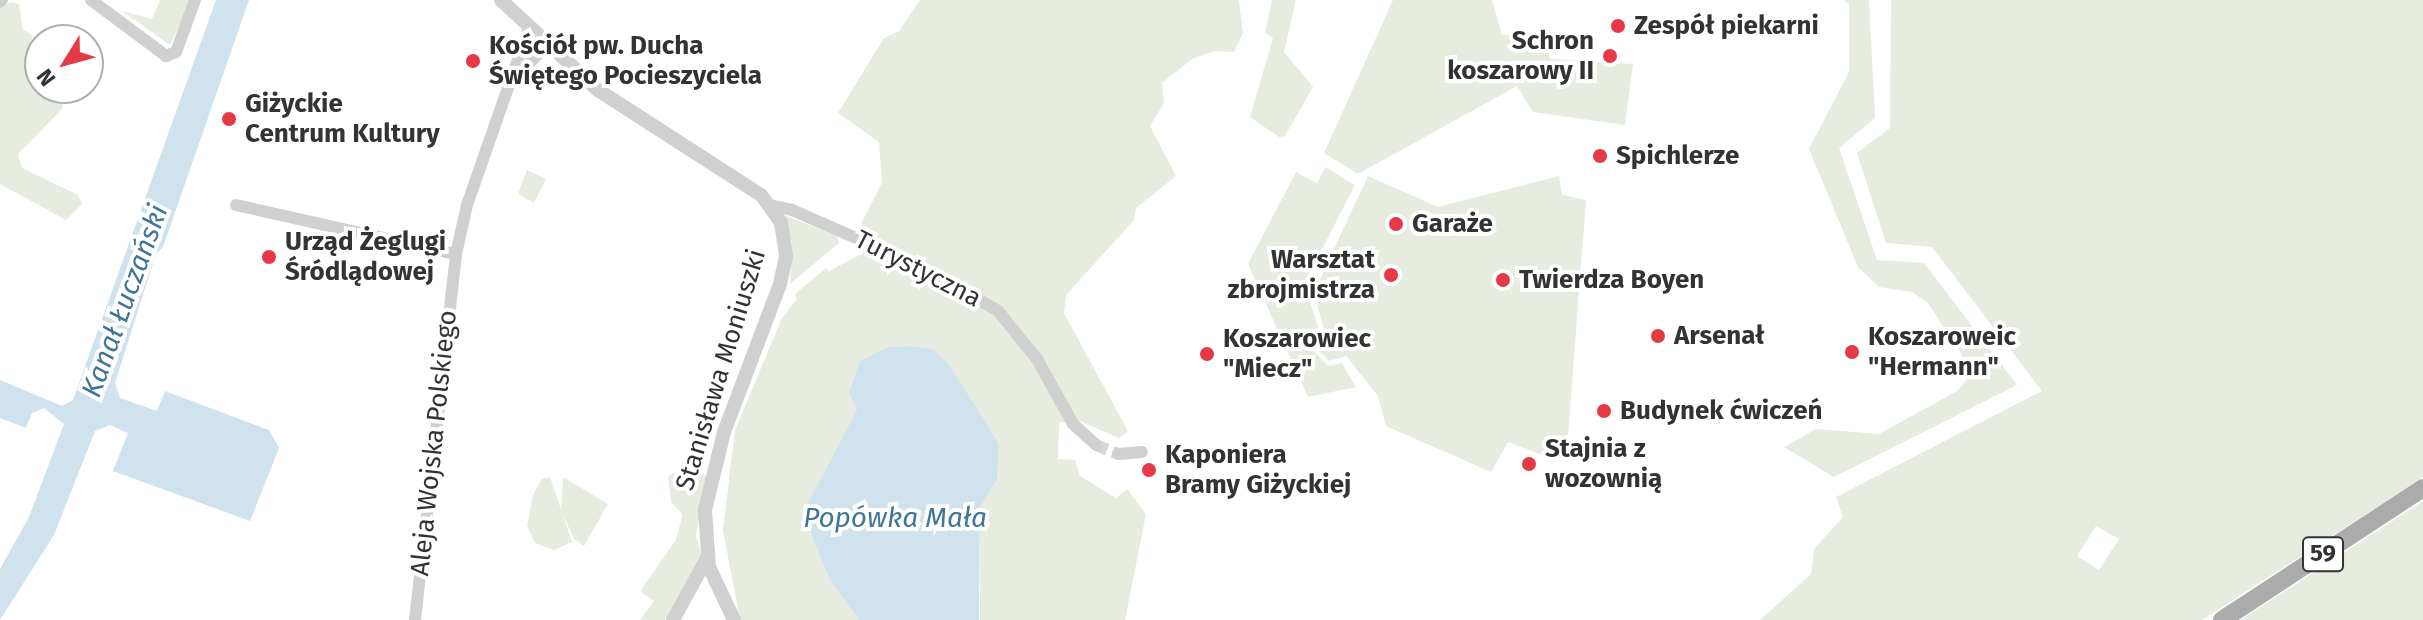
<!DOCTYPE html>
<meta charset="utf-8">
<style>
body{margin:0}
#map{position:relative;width:2423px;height:620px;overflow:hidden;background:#fff;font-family:"Fira Sans",sans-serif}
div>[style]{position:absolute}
.green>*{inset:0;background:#e6ecdf}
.water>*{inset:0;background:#cfe2ee}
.minor-tunnel>*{height:12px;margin-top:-6px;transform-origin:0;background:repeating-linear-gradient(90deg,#d6d6d6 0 12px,transparent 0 18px)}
.minor>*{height:12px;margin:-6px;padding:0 6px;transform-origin:6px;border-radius:6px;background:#d0d0d0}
.tertiary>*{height:14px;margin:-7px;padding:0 7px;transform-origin:7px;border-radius:7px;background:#d0d0d0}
.primary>*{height:18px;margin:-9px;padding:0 9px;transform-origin:9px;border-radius:9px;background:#ababab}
.dots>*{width:22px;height:22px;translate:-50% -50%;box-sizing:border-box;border:4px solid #fff;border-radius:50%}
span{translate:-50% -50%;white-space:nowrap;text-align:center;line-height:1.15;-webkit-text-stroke:8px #fff;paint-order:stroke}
.shield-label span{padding:2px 6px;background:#fff;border:2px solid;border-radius:6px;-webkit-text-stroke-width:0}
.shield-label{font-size:24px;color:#333;font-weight:700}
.poi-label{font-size:26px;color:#333;font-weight:700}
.left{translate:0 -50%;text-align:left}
.right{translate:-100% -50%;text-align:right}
.street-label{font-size:26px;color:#333}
.water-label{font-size:28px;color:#3f7597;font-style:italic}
.north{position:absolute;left:24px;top:24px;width:80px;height:80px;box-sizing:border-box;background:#fff;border:2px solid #adadad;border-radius:50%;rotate:233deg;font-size:22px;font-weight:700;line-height:32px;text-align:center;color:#333}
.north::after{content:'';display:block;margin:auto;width:28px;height:36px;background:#e63946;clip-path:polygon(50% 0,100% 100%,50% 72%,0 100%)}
</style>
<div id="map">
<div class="green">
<i style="clip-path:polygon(160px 0,191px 0,170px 45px,122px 11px,152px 19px)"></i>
<i style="clip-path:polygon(920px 0,1239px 0,1243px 33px,1234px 52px,1215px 51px,1192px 59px,1162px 83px,1164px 103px,1150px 126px,1176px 176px,1136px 208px,1134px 220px,1066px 295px,1064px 313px,1128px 431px,1119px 438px,1075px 419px,1059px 423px,1058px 459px,1075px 460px,1080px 476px,1116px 498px,1127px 489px,1146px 514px,1125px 620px,980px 620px,980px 506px,997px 480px,999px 444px,933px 349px,911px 346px,888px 347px,878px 354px,857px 410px,822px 479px,830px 580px,859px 620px,740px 620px,723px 530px,735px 430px,782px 318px,797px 299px,795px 294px,826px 268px,829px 271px,862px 254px,860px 226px,882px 183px,879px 142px,838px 113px,884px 38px,899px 31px)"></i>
<i style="clip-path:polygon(1272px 0,1296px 0,1284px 52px,1313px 87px,1285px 136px,1279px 137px,1250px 117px,1273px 38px,1265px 33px)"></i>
<i style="clip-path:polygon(1393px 0,1492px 0,1502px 35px,1545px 36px,1550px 59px,1633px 64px,1625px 125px,1533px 112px,1517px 86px,1358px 174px,1324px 153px)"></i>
<i style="clip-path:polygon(1844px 0,1869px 0,1875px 118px,1839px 148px,1877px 260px,1924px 263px,2017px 385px,1834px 477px,1784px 447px,1816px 429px,1879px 434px,1957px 391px,1973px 372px,1928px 303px,1912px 292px,1879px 287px,1858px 267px,1809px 149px,1849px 72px,1849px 4px)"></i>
<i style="clip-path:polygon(evenodd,1891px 0,2423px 0,2423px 477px,2202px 620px,1760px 620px,1811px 574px,1814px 549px,1843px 517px,1836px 497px,2042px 391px,1932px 247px,1886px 243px,1857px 153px,1890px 128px,1891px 0,2096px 526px,2119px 539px,2099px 570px,2077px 556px,2096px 526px)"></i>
<i style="clip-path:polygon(10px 2px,19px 4px,23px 30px,31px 34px,40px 59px,40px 88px,60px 88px,63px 99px,62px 109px,18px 154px,22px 168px,78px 195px,82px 204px,66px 220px,0 184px,0 9px)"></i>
<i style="clip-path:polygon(1325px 167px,1355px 185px,1304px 284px,1318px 326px,1312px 349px,1328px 366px,1342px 363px,1356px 387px,1308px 397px,1248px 264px,1296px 172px,1317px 183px)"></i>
<i style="clip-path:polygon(527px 170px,546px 179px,534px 203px,518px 194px)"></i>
<i style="clip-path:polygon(1368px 176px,1438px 207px,1559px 176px,1562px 195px,1586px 200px,1568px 436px,1550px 458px,1508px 442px,1491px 472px,1386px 426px,1378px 396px,1346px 356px,1329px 361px,1319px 351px,1324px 330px,1314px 292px)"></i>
<i style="clip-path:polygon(784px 215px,837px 236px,839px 243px,790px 284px,792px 243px)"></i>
<i style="clip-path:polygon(696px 466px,707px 478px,696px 535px,701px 554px,665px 620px,640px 620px,654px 601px,641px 592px,643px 587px,676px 540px,681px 521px,682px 514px,671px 502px,668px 477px,673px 473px,687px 478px)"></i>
<i style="clip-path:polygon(550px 477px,572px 542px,554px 550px,535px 543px,527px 526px,533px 495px,542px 479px)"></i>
<i style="clip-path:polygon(563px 477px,608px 504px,584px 546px,574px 539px,561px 510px)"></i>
<i style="clip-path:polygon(2423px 501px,2423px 620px,2240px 620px,2296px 584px)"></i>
</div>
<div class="water">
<i style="clip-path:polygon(216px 0,249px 0,163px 247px,156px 254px,115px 383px,120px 398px,157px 411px,165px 391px,269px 430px,279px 448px,250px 521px,113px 471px,128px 433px,110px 425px,95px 431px,54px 535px,0 620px,0 569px,29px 517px,64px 424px,44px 408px,32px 413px,26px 428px,0 418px,0 380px,62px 406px,73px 400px)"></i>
<i style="clip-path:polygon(911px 346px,933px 349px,948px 363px,999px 444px,997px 480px,980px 506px,979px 620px,859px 620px,830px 580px,803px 513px,857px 410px,849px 393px,860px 361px,888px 347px)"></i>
</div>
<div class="minor-tunnel">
<i style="left:1096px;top:445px;width:24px;rotate:22deg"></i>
</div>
<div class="minor">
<i style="left:91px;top:0;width:94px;rotate:36.7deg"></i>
<i style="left:166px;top:56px;width:11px;rotate:-22deg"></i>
<i style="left:176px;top:52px;width:55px;rotate:-69.9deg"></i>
<i style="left:0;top:2px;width:3px;rotate:-45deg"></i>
<i style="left:510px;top:83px;width:53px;rotate:-45.8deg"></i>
<i style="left:236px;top:205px;width:225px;rotate:12.6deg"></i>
<i style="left:770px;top:205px;width:23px;rotate:13deg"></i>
<i style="left:792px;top:210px;width:145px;rotate:23.6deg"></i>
<i style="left:925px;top:268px;width:85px;rotate:30.5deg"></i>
<i style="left:998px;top:311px;width:62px;rotate:50.9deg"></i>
<i style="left:1037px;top:359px;width:74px;rotate:61deg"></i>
<i style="left:1073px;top:424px;width:31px;rotate:42deg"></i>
<i style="left:1118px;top:454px;width:24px;rotate:-5deg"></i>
<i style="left:415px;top:620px;width:368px;rotate:-83.6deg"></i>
<i style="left:456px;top:254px;width:50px;rotate:-77.3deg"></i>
<i style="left:467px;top:205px;width:188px;rotate:-70.7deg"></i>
</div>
<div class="tertiary">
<i style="left:501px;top:0;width:132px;rotate:42.9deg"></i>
<i style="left:598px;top:90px;width:194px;rotate:32.8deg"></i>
<i style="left:761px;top:195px;width:34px;rotate:54deg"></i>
<i style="left:781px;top:223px;width:33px;rotate:81deg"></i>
<i style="left:786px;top:256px;width:29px;rotate:102deg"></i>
<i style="left:780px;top:284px;width:158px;rotate:110.7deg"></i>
<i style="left:724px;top:432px;width:80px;rotate:103.7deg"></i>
<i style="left:705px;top:510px;width:57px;rotate:86deg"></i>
<i style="left:709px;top:567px;width:59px;rotate:64.7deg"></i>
<i style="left:673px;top:620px;width:71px;rotate:-61.3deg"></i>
</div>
<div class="primary">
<i style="left:2222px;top:620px;width:240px;rotate:-33.3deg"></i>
</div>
<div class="dots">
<i style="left:1618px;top:26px;background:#e63946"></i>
<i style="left:1610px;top:56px;background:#e63946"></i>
<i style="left:473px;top:61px;background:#e63946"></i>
<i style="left:229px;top:119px;background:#e63946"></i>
<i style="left:1600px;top:156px;background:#e63946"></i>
<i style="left:1396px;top:224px;background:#e63946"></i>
<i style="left:269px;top:257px;background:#e63946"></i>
<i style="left:1391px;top:275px;background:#e63946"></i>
<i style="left:1503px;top:280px;background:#e63946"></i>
<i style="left:1658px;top:336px;background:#e63946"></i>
<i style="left:1852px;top:352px;background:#e63946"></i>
<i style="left:1207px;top:354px;background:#e63946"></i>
<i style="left:1604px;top:411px;background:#e63946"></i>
<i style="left:1529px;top:464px;background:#e63946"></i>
<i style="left:1149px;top:470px;background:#e63946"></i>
</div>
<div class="shield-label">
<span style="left:2323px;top:554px">59</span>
</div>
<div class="poi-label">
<span class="left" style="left:1634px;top:26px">Zespół piekarni</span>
<span class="right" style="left:1594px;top:56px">Schron<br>koszarowy II</span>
<span class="left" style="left:489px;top:61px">Kościół pw. Ducha<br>Świętego Pocieszyciela</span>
<span class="left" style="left:245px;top:119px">Giżyckie<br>Centrum Kultury</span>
<span class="left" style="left:1616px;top:156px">Spichlerze</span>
<span class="left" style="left:1412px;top:224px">Garaże</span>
<span class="left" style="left:285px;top:257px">Urząd Żeglugi<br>Śródlądowej</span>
<span class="right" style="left:1375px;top:275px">Warsztat<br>zbrojmistrza</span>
<span class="left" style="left:1519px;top:280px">Twierdza Boyen</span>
<span class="left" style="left:1674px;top:336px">Arsenał</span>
<span class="left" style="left:1868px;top:352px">Koszaroweic<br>"Hermann"</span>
<span class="left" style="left:1223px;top:354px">Koszarowiec<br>"Miecz"</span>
<span class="left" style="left:1620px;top:411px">Budynek ćwiczeń</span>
<span class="left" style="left:1545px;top:464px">Stajnia z<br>wozownią</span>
<span class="left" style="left:1165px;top:470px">Kaponiera<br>Bramy Giżyckiej</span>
</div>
<div class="street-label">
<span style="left:918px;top:269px;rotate:27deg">Turystyczna</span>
<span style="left:721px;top:370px;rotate:-73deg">Stanisława Moniuszki</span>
<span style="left:434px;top:443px;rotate:-84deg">Aleja Wojska Polskiego</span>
</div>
<div class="water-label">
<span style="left:125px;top:301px;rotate:-70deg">Kanał Łuczański</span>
<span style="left:895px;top:518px">Popówka Mała</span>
</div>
<div class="north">N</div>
</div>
